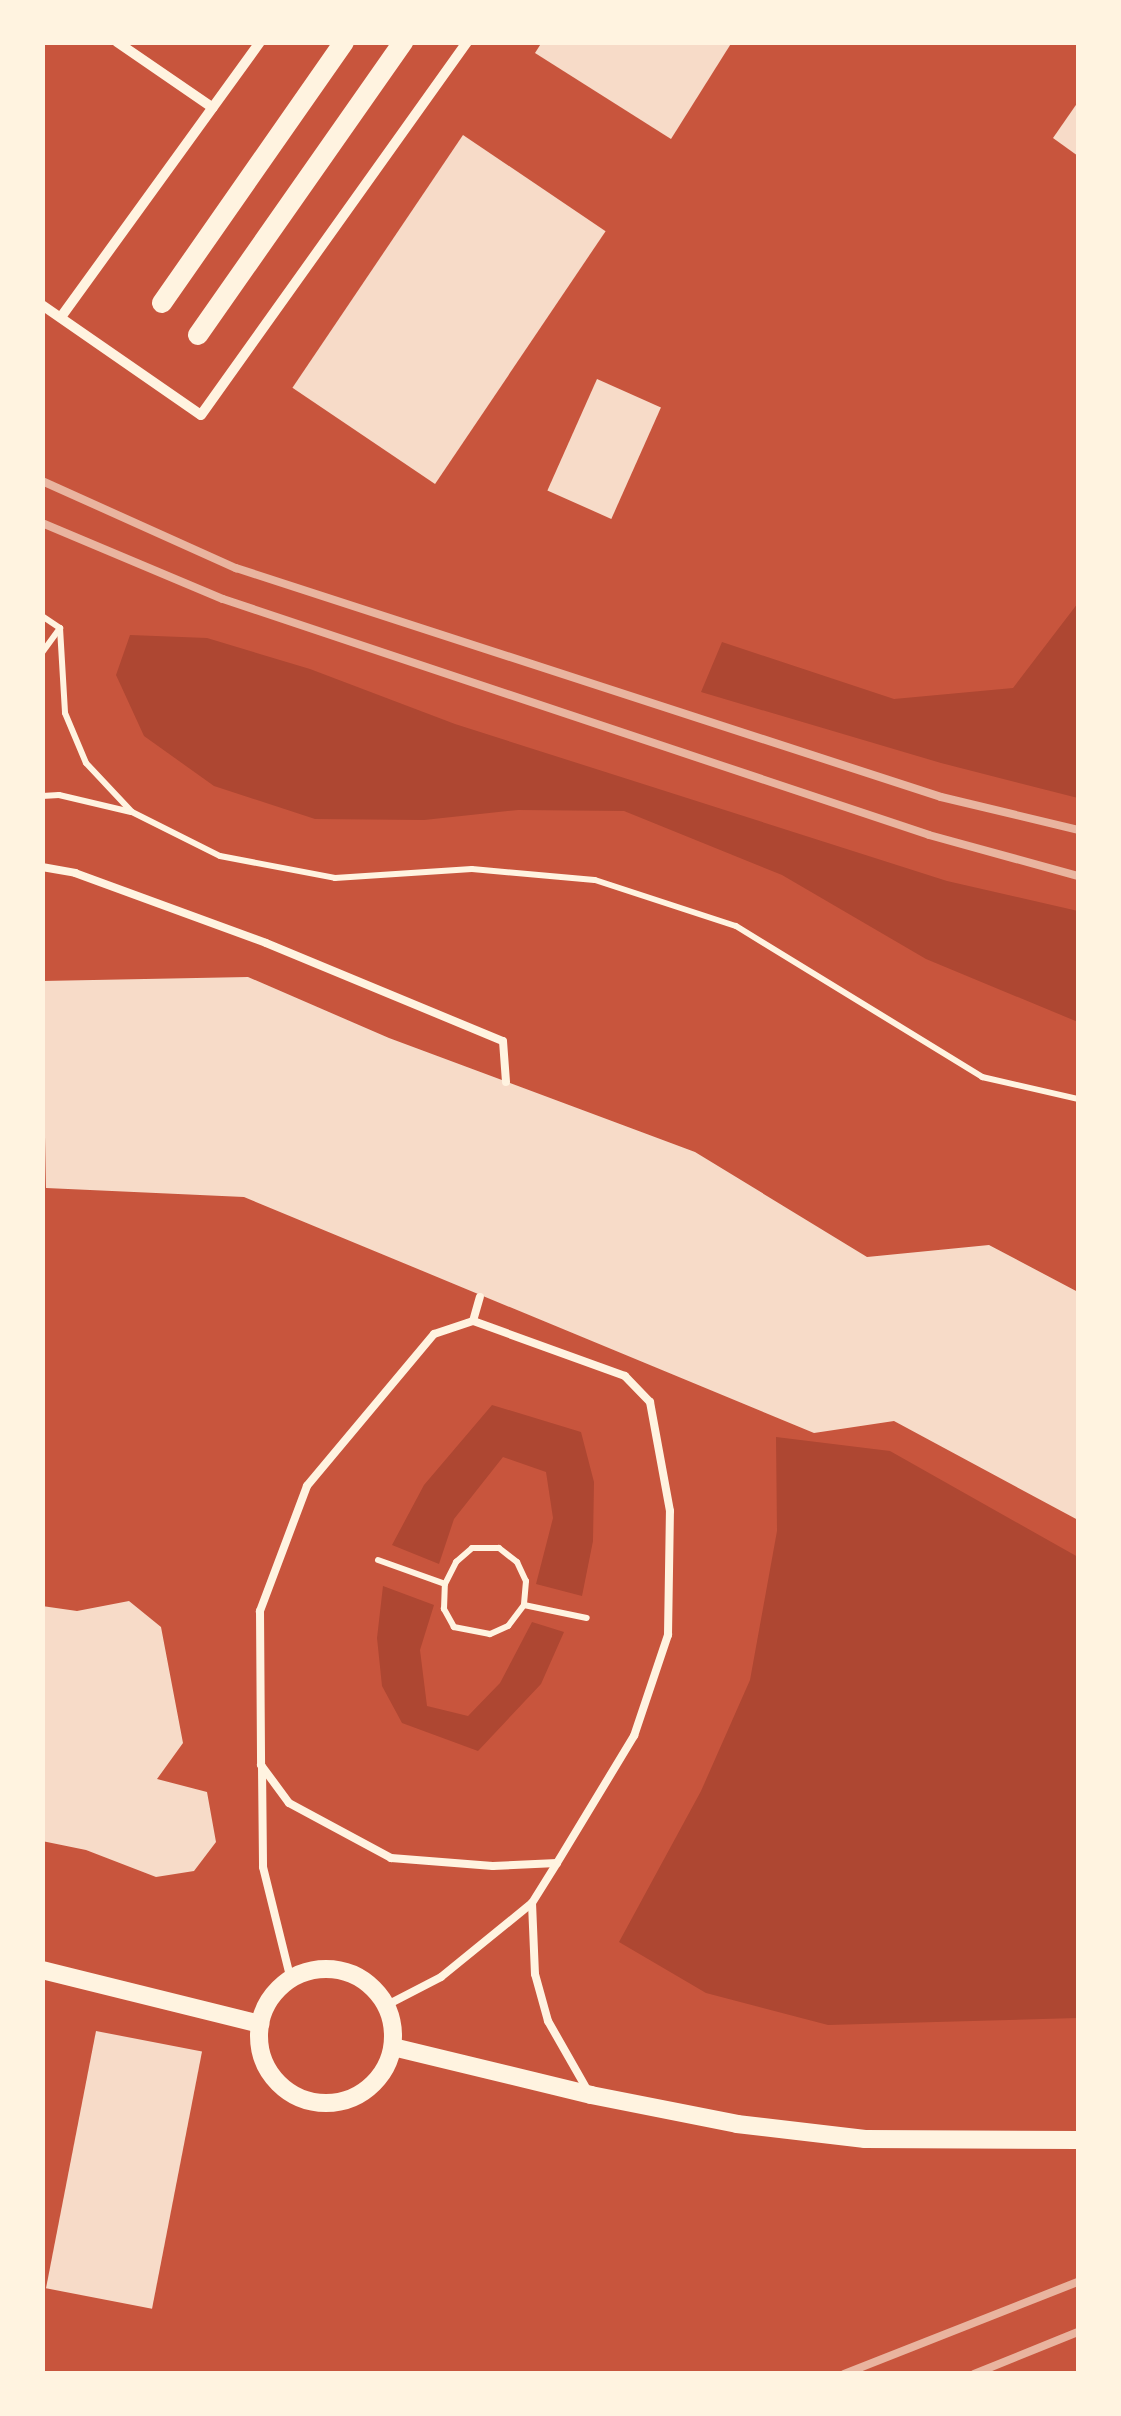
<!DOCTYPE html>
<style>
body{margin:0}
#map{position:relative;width:1121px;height:2416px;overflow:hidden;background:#c8553d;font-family:Manrope,sans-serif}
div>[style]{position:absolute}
.green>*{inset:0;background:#ae4732}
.building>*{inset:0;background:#f7dbc8;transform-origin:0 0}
.path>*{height:6px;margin:-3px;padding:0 3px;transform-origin:3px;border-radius:3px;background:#fff3e0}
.service>*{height:8px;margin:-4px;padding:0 4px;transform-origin:4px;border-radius:4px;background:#fff3e0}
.minor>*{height:10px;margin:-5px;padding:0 5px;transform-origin:5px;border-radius:5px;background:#fff3e0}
.tertiary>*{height:18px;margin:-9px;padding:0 9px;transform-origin:9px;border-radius:9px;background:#fff3e0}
.tertiary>.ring{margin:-9px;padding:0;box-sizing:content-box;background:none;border:18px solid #fff3e0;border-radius:50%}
.secondary>*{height:20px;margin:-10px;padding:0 10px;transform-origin:10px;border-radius:10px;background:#fff3e0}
.rail>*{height:8px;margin:-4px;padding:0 4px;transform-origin:4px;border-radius:4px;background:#e9b49f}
span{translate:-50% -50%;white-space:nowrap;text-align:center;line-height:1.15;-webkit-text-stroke:10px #fff3e0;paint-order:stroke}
.frame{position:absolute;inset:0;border:45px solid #fff3e0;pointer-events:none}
</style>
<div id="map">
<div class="green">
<i style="clip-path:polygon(1078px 603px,1078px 798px,941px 763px,701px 692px,722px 642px,894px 699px,1013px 688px)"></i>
<i style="clip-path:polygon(130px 635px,207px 638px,310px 669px,455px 724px,947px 881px,1078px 911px,1078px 1022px,926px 959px,782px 875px,624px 811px,518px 810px,424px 820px,315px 819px,214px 786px,144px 736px,116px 675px)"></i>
<i style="clip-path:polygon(492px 1405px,581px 1432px,594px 1482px,593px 1541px,582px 1596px,536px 1584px,553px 1518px,546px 1472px,503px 1457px,454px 1519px,439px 1564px,392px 1545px,424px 1485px)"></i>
<i style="clip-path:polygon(776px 1437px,890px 1451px,1078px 1557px,1078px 2018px,828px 2025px,706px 1993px,619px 1942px,701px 1791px,750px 1680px,777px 1531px)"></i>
<i style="clip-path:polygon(383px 1586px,434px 1605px,420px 1650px,427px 1706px,468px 1716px,500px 1683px,532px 1622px,564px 1632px,541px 1684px,478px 1751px,402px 1723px,382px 1686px,377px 1638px)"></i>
</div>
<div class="building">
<i style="clip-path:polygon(542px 42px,732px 42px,671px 139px,535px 53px)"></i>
<i style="clip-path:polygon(1078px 102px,1078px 156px,1053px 138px)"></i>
<i style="left:463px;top:135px;width:172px;height:305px;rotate:34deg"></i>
<i style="left:597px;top:379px;width:70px;height:122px;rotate:24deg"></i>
<i style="clip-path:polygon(248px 977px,389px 1038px,695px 1152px,867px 1257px,989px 1245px,1078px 1292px,1078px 1520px,894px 1421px,814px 1433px,244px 1197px,46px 1188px,42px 981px)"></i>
<i style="clip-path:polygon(129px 1601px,161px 1627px,183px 1743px,157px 1779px,207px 1792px,216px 1842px,194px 1871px,156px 1877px,86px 1850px,42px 1841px,42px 1606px,77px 1611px)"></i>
<i style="left:96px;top:2031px;width:108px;height:262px;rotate:11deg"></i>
</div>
<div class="path">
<i style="left:42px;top:616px;width:22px;rotate:34deg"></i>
<i style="left:60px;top:628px;width:31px;rotate:126deg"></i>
<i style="left:60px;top:628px;width:85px;rotate:86.6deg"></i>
<i style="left:65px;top:713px;width:54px;rotate:67.2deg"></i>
<i style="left:86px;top:763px;width:67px;rotate:46.8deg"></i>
<i style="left:132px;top:812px;width:98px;rotate:26.6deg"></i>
<i style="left:220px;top:856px;width:117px;rotate:10.8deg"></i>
<i style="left:335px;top:878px;width:137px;rotate:-3.8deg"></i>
<i style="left:472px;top:869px;width:123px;rotate:5.1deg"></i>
<i style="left:595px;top:880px;width:148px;rotate:18.1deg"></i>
<i style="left:736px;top:926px;width:289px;rotate:31.5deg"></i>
<i style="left:982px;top:1077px;width:98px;rotate:12.9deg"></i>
<i style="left:42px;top:796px;width:17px;rotate:-3deg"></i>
<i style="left:59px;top:795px;width:74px;rotate:13.3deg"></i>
<i style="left:472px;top:1548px;width:27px"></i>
<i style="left:499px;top:1548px;width:23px;rotate:38deg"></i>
<i style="left:517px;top:1562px;width:21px;rotate:65deg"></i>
<i style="left:526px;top:1581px;width:24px;rotate:95deg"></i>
<i style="left:524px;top:1605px;width:26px;rotate:127deg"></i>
<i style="left:508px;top:1626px;width:20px;rotate:156deg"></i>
<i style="left:490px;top:1634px;width:37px;rotate:-169deg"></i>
<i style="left:454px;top:1627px;width:21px;rotate:-119deg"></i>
<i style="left:444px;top:1609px;width:25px;rotate:-88deg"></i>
<i style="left:445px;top:1584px;width:25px;rotate:-63deg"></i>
<i style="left:456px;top:1562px;width:21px;rotate:-41deg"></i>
<i style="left:378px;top:1560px;width:71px;rotate:19.7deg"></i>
<i style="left:524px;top:1605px;width:64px;rotate:11.7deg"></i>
</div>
<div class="service">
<i style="left:42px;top:867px;width:34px;rotate:10deg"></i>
<i style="left:75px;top:873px;width:203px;rotate:20.1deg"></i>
<i style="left:266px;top:943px;width:256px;rotate:22.5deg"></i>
<i style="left:503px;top:1041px;width:41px;rotate:85.8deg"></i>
<i style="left:473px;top:1321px;width:25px;rotate:-74deg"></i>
<i style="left:262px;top:1767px;width:100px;rotate:89.4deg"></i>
<i style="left:263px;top:1867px;width:116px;rotate:76.1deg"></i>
<i style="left:532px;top:1903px;width:71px;rotate:87.6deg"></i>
<i style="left:535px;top:1974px;width:49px;rotate:74.5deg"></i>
<i style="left:548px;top:2021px;width:81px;rotate:60.3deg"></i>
<i style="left:387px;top:2005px;width:61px;rotate:-27.4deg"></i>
<i style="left:441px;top:1977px;width:117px;rotate:-39.1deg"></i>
<i style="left:532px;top:1903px;width:47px;rotate:-58deg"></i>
<i style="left:557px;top:1863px;width:149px;rotate:-58.8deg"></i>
<i style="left:634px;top:1736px;width:107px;rotate:-71.4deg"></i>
<i style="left:668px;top:1635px;width:124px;rotate:-89.1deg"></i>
<i style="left:670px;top:1511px;width:111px;rotate:-100.4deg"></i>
<i style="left:650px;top:1402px;width:36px;rotate:-134deg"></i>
<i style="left:625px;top:1376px;width:162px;rotate:-160.1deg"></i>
<i style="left:473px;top:1321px;width:41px;rotate:161.6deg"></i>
<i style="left:434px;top:1334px;width:198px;rotate:129.9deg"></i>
<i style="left:307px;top:1486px;width:134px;rotate:110.6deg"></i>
<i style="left:260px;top:1611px;width:154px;rotate:89.6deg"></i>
<i style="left:261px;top:1765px;width:47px;rotate:53.6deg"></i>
<i style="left:289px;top:1803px;width:116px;rotate:28.3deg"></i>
<i style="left:391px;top:1858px;width:102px;rotate:4.5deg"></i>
<i style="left:493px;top:1866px;width:64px;rotate:-2.7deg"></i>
</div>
<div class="minor">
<i style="left:117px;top:42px;width:116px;rotate:34.5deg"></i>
<i style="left:42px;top:305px;width:193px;rotate:34.7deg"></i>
<i style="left:201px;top:415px;width:458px;rotate:-54.5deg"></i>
<i style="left:61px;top:317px;width:339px;rotate:-54.1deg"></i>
</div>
<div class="tertiary">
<i class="ring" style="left:259px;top:1969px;width:116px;height:116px"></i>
<i style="left:42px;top:1970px;width:225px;rotate:13.9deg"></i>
<i style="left:393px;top:2047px;width:204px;rotate:13.6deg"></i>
<i style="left:591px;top:2095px;width:149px;rotate:11.2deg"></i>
<i style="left:737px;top:2124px;width:129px;rotate:6.7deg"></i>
<i style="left:865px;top:2139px;width:213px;rotate:0.3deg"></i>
</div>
<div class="secondary">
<i style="left:162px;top:303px;width:318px;rotate:-55.1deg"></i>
<i style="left:198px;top:335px;width:358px;rotate:-55deg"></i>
</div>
<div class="rail">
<i style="left:42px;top:481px;width:213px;rotate:24.2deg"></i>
<i style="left:236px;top:568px;width:741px;rotate:17.99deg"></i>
<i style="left:941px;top:797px;width:141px;rotate:13.5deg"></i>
<i style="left:42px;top:523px;width:196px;rotate:22.8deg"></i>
<i style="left:223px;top:599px;width:744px;rotate:18.48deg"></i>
<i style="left:929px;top:835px;width:155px;rotate:15.4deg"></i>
<i style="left:844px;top:2374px;width:251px;rotate:-21.5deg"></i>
<i style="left:974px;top:2374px;width:112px;rotate:-22deg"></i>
</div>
<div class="frame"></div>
</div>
